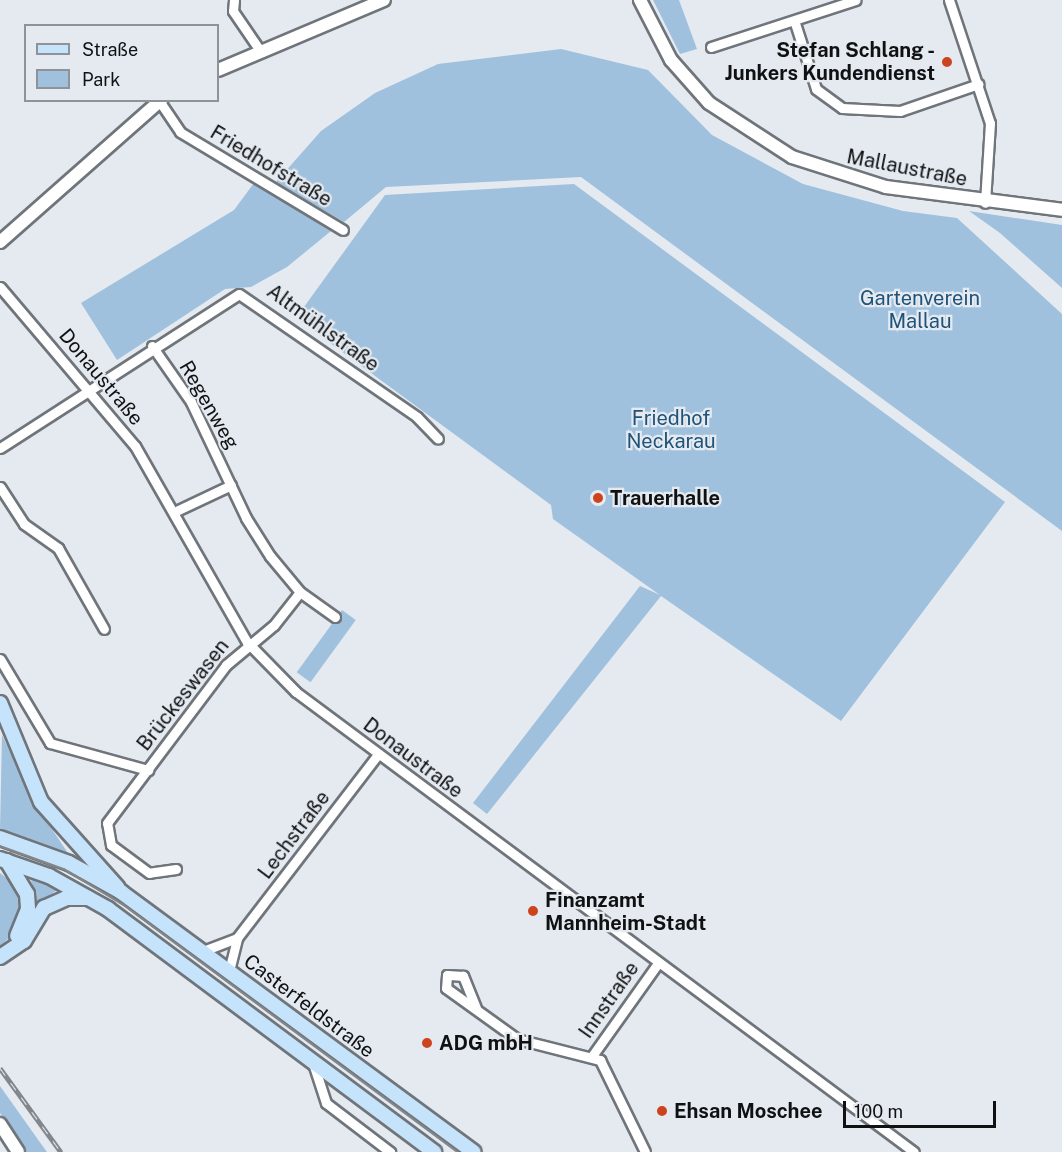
<!DOCTYPE html>
<meta charset="utf-8">
<style>
body{margin:0}
#map{position:relative;width:1062px;height:1152px;overflow:hidden;background:#e4eaf0;font-family:"Public Sans",sans-serif}
div>[style]{position:absolute}
.green>*{inset:0;background:#a0c1de;transform-origin:0 0}
.roads{filter:drop-shadow(2px 0 #6f757a) drop-shadow(-2px 0 #6f757a) drop-shadow(0 2px #6f757a) drop-shadow(0 -2px #6f757a)}
.street>*{height:9px;margin:-4.5px;padding:0 4.5px;transform-origin:4.5px;border-radius:4.5px;background:#fff}
.secondary>*{height:12px;margin:-6px;padding:0 6px;transform-origin:6px;border-radius:6px;background:#fff}
.primary>*{height:14px;margin:-7px;padding:0 7px;transform-origin:7px;border-radius:7px;background:#c6e3fc}
.tram>*{height:1.5px;margin:-0.75px;padding:0 0.75px;transform-origin:0.75px;border-radius:0.75px;background:#83878b}
.rail>*{height:5px;margin-top:-2.5px;transform-origin:0;background:repeating-linear-gradient(90deg,#e4eaf0 0 9px,#83878b 0 18px);box-sizing:border-box;border-block:2px solid #83878b}
.dots>*{width:16px;height:16px;translate:-50% -50%;box-sizing:border-box;border:3px solid #e4eaf0;border-radius:50%}
span{translate:-50% -50%;white-space:nowrap;text-align:center;line-height:1.15;-webkit-text-stroke:4.5px #e4eaf0;paint-order:stroke}
.poi-label{font-size:20px;color:#0f1113;font-weight:700}
.right{translate:-100% -50%;text-align:right}
.left{translate:0 -50%;text-align:left}
.street-label{font-size:20px;color:#0f1113}
.park-label{font-size:20px;color:#20537a}
.legend{position:absolute;left:24px;top:24px;width:195px;height:78px;box-sizing:border-box;background:#e4eaf0;border:2px solid #8f9398;margin:0;padding:8px 10px;list-style:none;font-size:18px;color:#0f1113}
.legend li{display:flex;align-items:center;gap:12px;height:30px}
.legend b{width:30px;border:2px solid #8f9398}
.scale{position:absolute;left:843px;top:1101px;width:153px;height:27px;box-sizing:border-box;border:3px solid #0f1113;border-top:0;padding-left:8px;font-size:18px;line-height:21px;white-space:nowrap;color:#0f1113;-webkit-text-stroke:4px #e4eaf0;paint-order:stroke}
</style>
<div id="map">
<div class="green">
<i style="clip-path:polygon(653px 0,679px 0,697px 49px,680px 54px)"></i>
<i style="clip-path:polygon(561px 49px,648px 70px,712px 135px,803px 184px,903px 211px,957px 218px,1062px 314px,1062px 531px,581px 177px,386px 187px,344px 222px,276px 182px,321px 131px,375px 93px,438px 64px)"></i>
<i style="clip-path:polygon(254px 183px,331px 231px,287px 267px,251px 287px,225px 289px,117px 360px,81px 303px,234px 210px)"></i>
<i style="clip-path:polygon(574px 184px,1005px 502px,841px 721px,661px 596px,487px 814px,473px 803px,640px 586px,660px 595px,553px 519px,551px 505px,296px 318px,385px 195px)"></i>
<i style="clip-path:polygon(969px 211px,1062px 225px,1062px 288px,1000px 233px)"></i>
<i style="left:342px;top:610px;width:17px;height:77px;rotate:36deg"></i>
<i style="clip-path:polygon(2px 735px,37px 807px,70px 856px,0 830px)"></i>
<i style="clip-path:polygon(0 873px,15px 885px,24px 907px,18px 930px,0 946px)"></i>
<i style="clip-path:polygon(29px 874px,44px 880px,59px 889px,38px 903px)"></i>
<i style="clip-path:polygon(0 1086px,39px 1141px,47px 1152px,26px 1152px,0 1113px)"></i>
</div>
<div class="roads">
<div class="street">
<i style="left:234px;top:0;width:11px;rotate:95deg"></i>
<i style="left:233px;top:11px;width:50px;rotate:55.7deg"></i>
<i style="left:949px;top:0;width:130px;rotate:71.6deg"></i>
<i style="left:990px;top:123px;width:80px;rotate:93.6deg"></i>
<i style="left:795px;top:23px;width:69px;rotate:72.3deg"></i>
<i style="left:816px;top:89px;width:32px;rotate:36deg"></i>
<i style="left:842px;top:108px;width:58px;rotate:3deg"></i>
<i style="left:900px;top:111px;width:83px;rotate:-18.9deg"></i>
<i style="left:711px;top:47px;width:152px;rotate:-18deg"></i>
<i style="left:160px;top:102px;width:36px;rotate:56deg"></i>
<i style="left:180px;top:132px;width:190px;rotate:31deg"></i>
<i style="left:0;top:287px;width:209px;rotate:49.7deg"></i>
<i style="left:135px;top:446px;width:226px;rotate:60.3deg"></i>
<i style="left:247px;top:642px;width:70px;rotate:45.6deg"></i>
<i style="left:296px;top:692px;width:770px;rotate:36.66deg"></i>
<i style="left:152px;top:346px;width:68px;rotate:55.1deg"></i>
<i style="left:191px;top:402px;width:128px;rotate:64.6deg"></i>
<i style="left:246px;top:518px;width:45px;rotate:57.7deg"></i>
<i style="left:270px;top:556px;width:47px;rotate:50.2deg"></i>
<i style="left:300px;top:592px;width:43px;rotate:35.5deg"></i>
<i style="left:0;top:448px;width:284px;rotate:-32.8deg"></i>
<i style="left:239px;top:294px;width:216px;rotate:34.6deg"></i>
<i style="left:417px;top:417px;width:30px;rotate:46deg"></i>
<i style="left:0;top:487px;width:44px;rotate:57deg"></i>
<i style="left:24px;top:524px;width:42px;rotate:35.2deg"></i>
<i style="left:58px;top:548px;width:93px;rotate:60.4deg"></i>
<i style="left:174px;top:512px;width:63px;rotate:-25.3deg"></i>
<i style="left:0;top:659px;width:98px;rotate:59.2deg"></i>
<i style="left:50px;top:743px;width:102px;rotate:15.4deg"></i>
<i style="left:176px;top:869px;width:27px;rotate:172deg"></i>
<i style="left:149px;top:873px;width:47px;rotate:-143.6deg"></i>
<i style="left:111px;top:845px;width:22px;rotate:-100deg"></i>
<i style="left:107px;top:823px;width:198px;rotate:-53deg"></i>
<i style="left:226px;top:665px;width:62px;rotate:-39.8deg"></i>
<i style="left:274px;top:625px;width:42px;rotate:-51.8deg"></i>
<i style="left:203px;top:951px;width:36px;rotate:-21deg"></i>
<i style="left:229px;top:971px;width:34px;rotate:-76deg"></i>
<i style="left:237px;top:938px;width:232px;rotate:-52.5deg"></i>
<i style="left:476px;top:1008px;width:35px;rotate:-112deg"></i>
<i style="left:463px;top:976px;width:16px;rotate:-176deg"></i>
<i style="left:447px;top:975px;width:13px;rotate:94deg"></i>
<i style="left:446px;top:988px;width:87px;rotate:35.7deg"></i>
<i style="left:517px;top:1039px;width:86px;rotate:14.2deg"></i>
<i style="left:600px;top:1060px;width:102px;rotate:63.9deg"></i>
<i style="left:592px;top:1056px;width:114px;rotate:-54.6deg"></i>
<i style="left:313px;top:1063px;width:42px;rotate:72deg"></i>
<i style="left:326px;top:1103px;width:81px;rotate:37.4deg"></i>
</div>
<div class="secondary">
<i style="left:640px;top:0;width:68px;rotate:62.7deg"></i>
<i style="left:671px;top:60px;width:57px;rotate:48.5deg"></i>
<i style="left:709px;top:103px;width:99px;rotate:33deg"></i>
<i style="left:792px;top:157px;width:99px;rotate:17.7deg"></i>
<i style="left:886px;top:187px;width:177px;rotate:7.4deg"></i>
<i style="left:218px;top:70px;width:180px;rotate:-22.9deg"></i>
<i style="left:0;top:242px;width:215px;rotate:-41.4deg"></i>
<i style="left:0;top:1124px;width:33px;rotate:57deg"></i>
</div>
<div class="primary">
<i style="left:0;top:703px;width:107px;rotate:67.5deg"></i>
<i style="left:41px;top:802px;width:115px;rotate:48.2deg"></i>
<i style="left:0;top:838px;width:73px;rotate:19.9deg"></i>
<i style="left:69px;top:863px;width:60px;rotate:29.1deg"></i>
<i style="left:121px;top:892px;width:438px;rotate:36.4deg"></i>
<i style="left:0;top:859px;width:52px;rotate:19.1deg"></i>
<i style="left:49px;top:876px;width:68px;rotate:29.2deg"></i>
<i style="left:108px;top:909px;width:407px;rotate:36.7deg"></i>
<i style="left:7px;top:861px;width:39px;rotate:59deg"></i>
<i style="left:27px;top:894px;width:15px;rotate:86deg"></i>
<i style="left:28px;top:909px;width:29px;rotate:112deg"></i>
<i style="left:0;top:957px;width:29px;rotate:-34deg"></i>
<i style="left:24px;top:941px;width:39px;rotate:-59deg"></i>
<i style="left:44px;top:908px;width:24px;rotate:-24deg"></i>
<i style="left:66px;top:898px;width:22px"></i>
</div>
</div>
<div class="tram">
<i style="left:0;top:846px;width:68px;rotate:19.8deg"></i>
<i style="left:64px;top:869px;width:70px;rotate:31deg"></i>
<i style="left:124px;top:905px;width:415px;rotate:36.5deg"></i>
</div>
<div class="rail">
<i style="left:0;top:1068px;width:104px;rotate:54deg"></i>
</div>
<div class="dots">
<i style="left:947px;top:62px;background:#cc431e"></i>
<i style="left:598px;top:498px;background:#cc431e"></i>
<i style="left:533px;top:911px;background:#cc431e"></i>
<i style="left:427px;top:1043px;background:#cc431e"></i>
<i style="left:662px;top:1111px;background:#cc431e"></i>
</div>
<div class="poi-label">
<span class="right" style="left:935px;top:62px">Stefan Schlang -<br>Junkers Kundendienst</span>
<span class="left" style="left:610px;top:498px">Trauerhalle</span>
<span class="left" style="left:545px;top:912px">Finanzamt<br>Mannheim-Stadt</span>
<span class="left" style="left:439px;top:1043px">ADG mbH</span>
<span class="left" style="left:674px;top:1111px">Ehsan Moschee</span>
</div>
<div class="street-label">
<span style="left:271px;top:166px;rotate:31deg">Friedhofstraße</span>
<span style="left:907px;top:168px;rotate:11deg">Mallaustraße</span>
<span style="left:323px;top:328px;rotate:36deg">Altmühlstraße</span>
<span style="left:101px;top:377px;rotate:50deg">Donaustraße</span>
<span style="left:209px;top:405px;rotate:60deg">Regenweg</span>
<span style="left:183px;top:695px;rotate:-52deg">Brückeswasen</span>
<span style="left:413px;top:758px;rotate:37deg">Donaustraße</span>
<span style="left:294px;top:835px;rotate:-53deg">Lechstraße</span>
<span style="left:609px;top:1000px;rotate:-55deg">Innstraße</span>
<span style="left:309px;top:1006px;rotate:37deg">Casterfeldstraße</span>
</div>
<div class="park-label">
<span style="left:920px;top:310px">Gartenverein<br>Mallau</span>
<span style="left:671px;top:430px">Friedhof<br>Neckarau</span>
</div>
<ul class="legend">
<li><b style="height:8px;background:#c6e3fc"></b>Straße</li>
<li><b style="height:16px;background:#a0c1de"></b>Park</li>
</ul>
<div class="scale">100 m</div>
</div>
